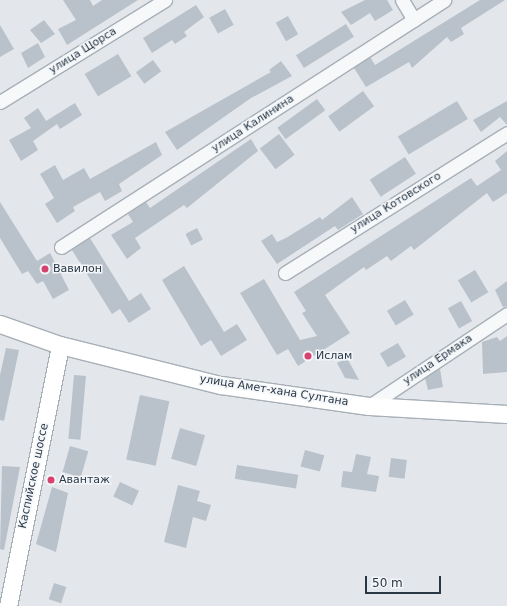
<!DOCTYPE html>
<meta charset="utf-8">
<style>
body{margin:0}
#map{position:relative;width:507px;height:606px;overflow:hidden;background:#e3e7ec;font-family:"DejaVu Sans",sans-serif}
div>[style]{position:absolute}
.building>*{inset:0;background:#b9c1ca;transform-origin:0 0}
.roads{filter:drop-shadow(1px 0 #a7afb7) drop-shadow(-1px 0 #a7afb7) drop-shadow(0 1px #a7afb7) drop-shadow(0 -1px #a7afb7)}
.minor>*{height:13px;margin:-6.5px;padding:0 6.5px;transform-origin:6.5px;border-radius:6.5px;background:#f6f8f9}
.major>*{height:17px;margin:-8.5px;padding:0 8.5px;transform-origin:8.5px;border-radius:8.5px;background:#fff}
.dots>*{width:11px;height:11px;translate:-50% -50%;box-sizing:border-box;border:2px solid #f3f6f9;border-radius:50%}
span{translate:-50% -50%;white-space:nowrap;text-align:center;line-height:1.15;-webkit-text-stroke:3px #f3f6f9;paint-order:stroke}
.street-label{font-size:11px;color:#293745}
.poi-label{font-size:11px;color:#293745}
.left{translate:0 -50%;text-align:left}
.scale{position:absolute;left:365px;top:576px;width:76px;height:18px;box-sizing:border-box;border:2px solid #293745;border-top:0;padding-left:5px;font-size:12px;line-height:14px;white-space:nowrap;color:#293745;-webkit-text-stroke:3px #f3f6f9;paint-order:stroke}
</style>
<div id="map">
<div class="building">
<i style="clip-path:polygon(63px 0,90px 0,93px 6px,102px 0,138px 0,67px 45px,58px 29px,76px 20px)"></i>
<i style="clip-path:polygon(365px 0,387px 0,393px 10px,375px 21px,370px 13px,351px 25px,341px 12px)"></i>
<i style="clip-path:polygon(480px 0,505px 0,461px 28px,464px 34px,451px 42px,447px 37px,412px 68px,409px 62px,366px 87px,354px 68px,370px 57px,375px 65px)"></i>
<i style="clip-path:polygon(196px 5px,204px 17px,184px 32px,187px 36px,175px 44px,172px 40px,152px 53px,143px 38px)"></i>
<i style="left:225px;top:9px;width:18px;height:18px;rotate:61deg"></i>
<i style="left:288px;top:16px;width:21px;height:14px;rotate:61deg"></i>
<i style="clip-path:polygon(44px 20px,55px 34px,41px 43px,30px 30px)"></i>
<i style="left:346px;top:24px;width:15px;height:59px;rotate:58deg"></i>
<i style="clip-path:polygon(0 25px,14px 49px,0 57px)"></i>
<i style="clip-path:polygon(38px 43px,45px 57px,28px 68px,21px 53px)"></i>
<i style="left:118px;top:54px;width:26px;height:39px;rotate:59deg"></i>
<i style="left:153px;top:60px;width:14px;height:21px;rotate:54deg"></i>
<i style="clip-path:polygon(281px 61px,292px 76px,251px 98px,177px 150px,165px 132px,271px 72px,269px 70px)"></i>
<i style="left:363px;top:91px;width:19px;height:43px;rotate:54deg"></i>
<i style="left:317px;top:99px;width:14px;height:49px;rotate:54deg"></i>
<i style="left:457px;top:101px;width:21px;height:69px;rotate:59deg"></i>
<i style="clip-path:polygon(507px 101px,507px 125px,500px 117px,481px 132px,473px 120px)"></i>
<i style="clip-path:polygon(75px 103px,82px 115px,60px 129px,57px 124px,33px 141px,38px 150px,21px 161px,9px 140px,31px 128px,24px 118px,38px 108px,46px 121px)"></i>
<i style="left:279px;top:134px;width:26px;height:24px;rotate:53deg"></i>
<i style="clip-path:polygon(251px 139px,258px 151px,187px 208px,184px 205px,135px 238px,141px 248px,127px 259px,111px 235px,133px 222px,128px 214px,146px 202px,150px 208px)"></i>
<i style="clip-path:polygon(156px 142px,162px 155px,119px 184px,122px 191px,105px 201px,100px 192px,73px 207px,75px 211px,57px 223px,45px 204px,54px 198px,40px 174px,55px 165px,63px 180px,84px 168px,90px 179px)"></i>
<i style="clip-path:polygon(507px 151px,507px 193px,493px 202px,487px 193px,414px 250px,411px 246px,391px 261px,387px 256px,366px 270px,364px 267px,325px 295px,350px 333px,298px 366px,288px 349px,277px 355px,240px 293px,264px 279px,300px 340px,317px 336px,302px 313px,306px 311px,294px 292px,471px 178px,477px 186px,501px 170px,495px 161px)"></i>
<i style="left:405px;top:157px;width:20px;height:42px;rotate:57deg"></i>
<i style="clip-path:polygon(352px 197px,363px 214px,338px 230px,335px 226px,277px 264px,261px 241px,272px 234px,277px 242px,286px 238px,320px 217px,322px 220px)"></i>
<i style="clip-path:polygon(0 202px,37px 261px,50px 253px,69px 290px,53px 299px,43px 281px,37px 284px,28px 271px,22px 274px,0 238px)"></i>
<i style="left:197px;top:228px;width:13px;height:13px;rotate:63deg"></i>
<i style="clip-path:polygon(90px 238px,129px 301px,141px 293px,151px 309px,129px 323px,120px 309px,112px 314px,72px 250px)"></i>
<i style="clip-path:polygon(184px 266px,224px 332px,237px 324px,247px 340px,221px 356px,211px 340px,201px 346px,162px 280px)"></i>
<i style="left:475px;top:270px;width:26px;height:20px;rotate:59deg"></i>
<i style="clip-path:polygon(507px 281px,507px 306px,503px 307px,495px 290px)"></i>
<i style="left:405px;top:300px;width:17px;height:21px;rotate:59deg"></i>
<i style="left:461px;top:301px;width:23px;height:15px;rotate:61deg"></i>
<i style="clip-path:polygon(507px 336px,507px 372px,483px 374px,482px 342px,497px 337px,500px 341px)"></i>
<i style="left:398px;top:343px;width:16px;height:21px;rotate:60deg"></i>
<i style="clip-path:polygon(6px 348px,19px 350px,4px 421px,0 420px,0 375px)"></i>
<i style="clip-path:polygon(347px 358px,359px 380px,345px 378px,337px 363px)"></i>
<i style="clip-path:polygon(440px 369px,443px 387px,428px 390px,425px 378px)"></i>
<i style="left:74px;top:375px;width:12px;height:64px;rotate:5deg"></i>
<i style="left:140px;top:395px;width:30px;height:66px;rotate:12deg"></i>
<i style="left:180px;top:428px;width:26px;height:32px;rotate:16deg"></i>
<i style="left:70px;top:446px;width:19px;height:27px;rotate:16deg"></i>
<i style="left:305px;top:450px;width:20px;height:17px;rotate:15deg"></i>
<i style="clip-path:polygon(356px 454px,371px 457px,367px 474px,379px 476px,376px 492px,341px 487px,343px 471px,352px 472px)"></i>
<i style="left:391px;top:458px;width:16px;height:19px;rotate:7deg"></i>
<i style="left:237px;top:465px;width:62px;height:14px;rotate:9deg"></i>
<i style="clip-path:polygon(2px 466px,20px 467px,4px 550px,0 549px)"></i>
<i style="left:120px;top:482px;width:21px;height:16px;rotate:25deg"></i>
<i style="clip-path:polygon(178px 485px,200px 491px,197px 501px,211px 505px,206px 521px,193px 517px,186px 548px,164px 542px)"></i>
<i style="clip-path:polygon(52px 487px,68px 493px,56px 552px,36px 544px)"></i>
<i style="left:54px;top:583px;width:13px;height:17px;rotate:18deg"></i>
</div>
<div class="roads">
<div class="minor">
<i style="left:402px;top:0;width:23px;rotate:59deg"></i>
<i style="left:0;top:102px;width:194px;rotate:-31.7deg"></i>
<i style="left:61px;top:247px;width:456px;rotate:-32.8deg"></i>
<i style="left:285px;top:273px;width:262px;rotate:-32.2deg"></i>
<i style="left:369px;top:406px;width:166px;rotate:-33.7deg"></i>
</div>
<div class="major">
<i style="left:0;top:324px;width:64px;rotate:19.3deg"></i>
<i style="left:60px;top:345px;width:166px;rotate:14deg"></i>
<i style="left:221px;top:385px;width:149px;rotate:8.1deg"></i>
<i style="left:369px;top:406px;width:138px;rotate:3.3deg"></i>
<i style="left:8px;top:606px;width:266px;rotate:-78.7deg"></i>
</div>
</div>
<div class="dots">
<i style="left:45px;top:269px;background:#d7416d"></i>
<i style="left:308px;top:356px;background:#d7416d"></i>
<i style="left:51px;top:480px;background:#d7416d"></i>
</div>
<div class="street-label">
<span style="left:83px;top:51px;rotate:-32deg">улица Щорса</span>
<span style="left:253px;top:124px;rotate:-33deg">улица Калинина</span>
<span style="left:396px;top:203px;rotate:-32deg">улица Котовского</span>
<span style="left:438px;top:360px;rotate:-34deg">улица Ермака</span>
<span style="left:274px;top:391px;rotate:9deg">улица Амет-хана Султана</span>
<span style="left:34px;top:476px;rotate:-78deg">Каспийское шоссе</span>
</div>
<div class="poi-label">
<span class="left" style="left:53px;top:269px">Вавилон</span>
<span class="left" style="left:316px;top:356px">Ислам</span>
<span class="left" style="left:59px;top:480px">Авантаж</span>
</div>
<div class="scale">50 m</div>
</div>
